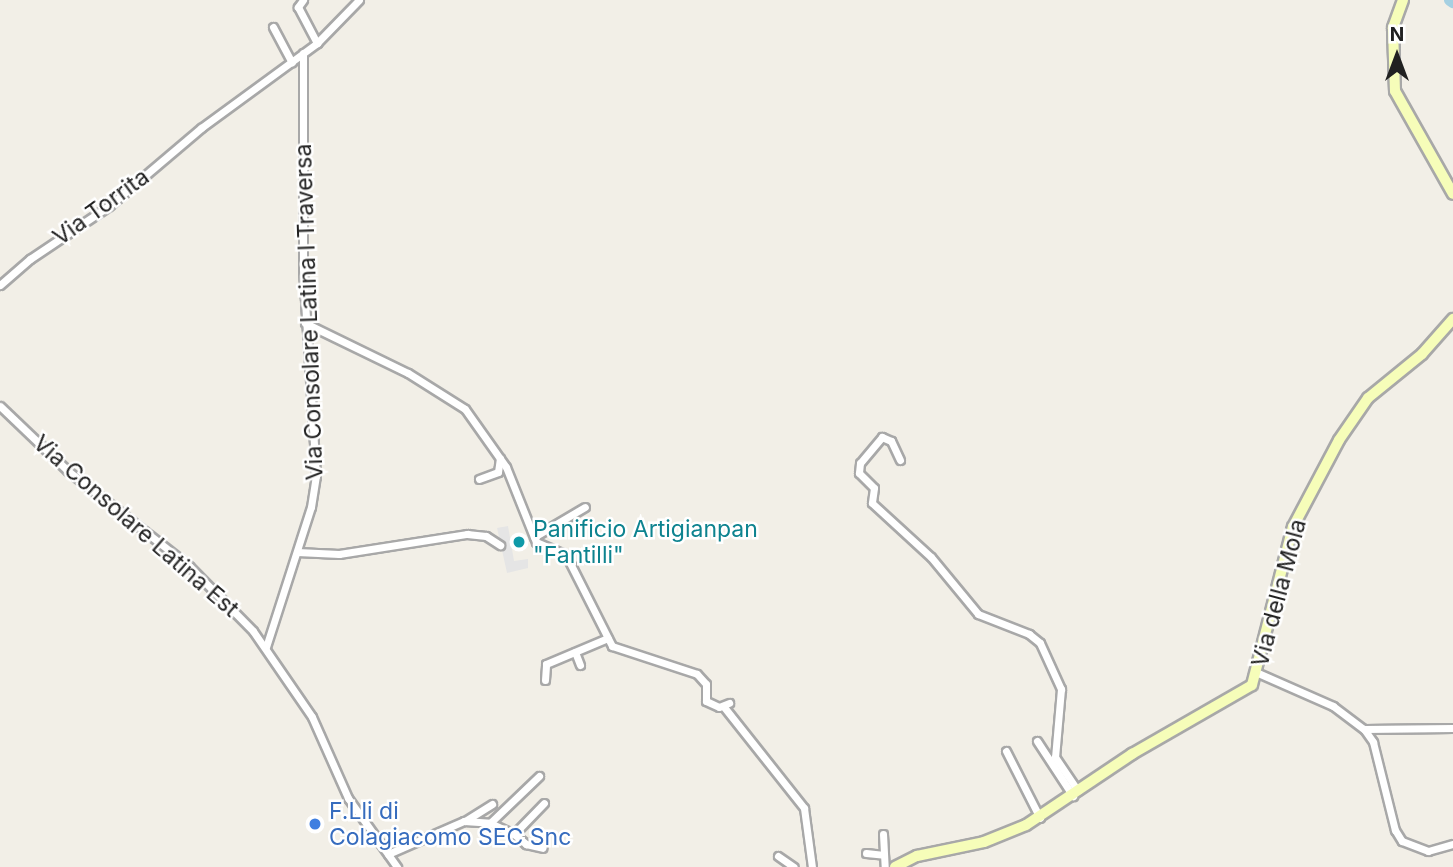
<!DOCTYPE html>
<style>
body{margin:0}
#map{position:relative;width:1453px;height:867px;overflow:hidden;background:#f2efe7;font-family:Inter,sans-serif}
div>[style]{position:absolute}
.parking>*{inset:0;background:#e5e5e5}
.river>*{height:12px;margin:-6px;padding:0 6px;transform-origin:6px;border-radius:6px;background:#a5d0e2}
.roads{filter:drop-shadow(2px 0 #a8a8a8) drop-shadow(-2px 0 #a8a8a8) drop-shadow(0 2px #a8a8a8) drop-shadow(0 -2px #a8a8a8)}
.street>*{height:7px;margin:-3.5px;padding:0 3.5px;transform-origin:3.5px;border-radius:3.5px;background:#fff}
.secondary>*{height:10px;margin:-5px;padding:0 5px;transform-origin:5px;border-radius:5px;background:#f6fdb9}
.dots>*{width:19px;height:19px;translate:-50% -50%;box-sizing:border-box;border:4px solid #fff;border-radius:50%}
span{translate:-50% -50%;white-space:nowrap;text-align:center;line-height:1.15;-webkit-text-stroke:5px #fff;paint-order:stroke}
.street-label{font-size:23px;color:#212121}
.culture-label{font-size:23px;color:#0d838f}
.left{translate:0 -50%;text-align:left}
.shop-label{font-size:23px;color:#366cbe}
.north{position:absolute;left:1362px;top:21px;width:70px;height:70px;-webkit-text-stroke:5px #fff;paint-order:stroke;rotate:0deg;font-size:19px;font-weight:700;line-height:28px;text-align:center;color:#212121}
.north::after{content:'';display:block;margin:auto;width:24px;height:32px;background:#212121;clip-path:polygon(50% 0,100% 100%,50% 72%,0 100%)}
</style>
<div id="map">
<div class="parking">
<i style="clip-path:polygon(508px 526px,514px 561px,528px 559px,528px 568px,507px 573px,497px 528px)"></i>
</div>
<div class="river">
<i style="left:1450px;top:0;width:4px;rotate:34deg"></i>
</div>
<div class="roads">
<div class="street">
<i style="left:303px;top:0;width:9px;rotate:126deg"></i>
<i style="left:298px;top:7px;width:41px;rotate:62.2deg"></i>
<i style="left:273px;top:27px;width:40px;rotate:62deg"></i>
<i style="left:0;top:285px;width:40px;rotate:-41deg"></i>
<i style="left:30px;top:259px;width:95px;rotate:-33.9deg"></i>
<i style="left:109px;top:206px;width:121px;rotate:-40.3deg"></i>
<i style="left:201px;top:128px;width:144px;rotate:-36.2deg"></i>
<i style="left:317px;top:43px;width:60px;rotate:-45.7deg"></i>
<i style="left:305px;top:323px;width:114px;rotate:25.9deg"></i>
<i style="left:408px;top:373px;width:67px;rotate:32.3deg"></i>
<i style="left:465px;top:409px;width:71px;rotate:54.7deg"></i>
<i style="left:506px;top:467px;width:81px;rotate:68.2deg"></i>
<i style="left:536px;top:542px;width:33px;rotate:23deg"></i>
<i style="left:566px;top:555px;width:102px;rotate:63.2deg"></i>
<i style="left:612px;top:646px;width:89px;rotate:18.2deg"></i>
<i style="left:697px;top:674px;width:13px;rotate:48deg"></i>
<i style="left:706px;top:684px;width:17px;rotate:90deg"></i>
<i style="left:706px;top:701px;width:14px;rotate:25deg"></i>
<i style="left:719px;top:707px;width:11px;rotate:-22deg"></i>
<i style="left:0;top:406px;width:94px;rotate:43.7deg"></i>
<i style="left:68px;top:471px;width:154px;rotate:38.1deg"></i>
<i style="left:189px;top:566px;width:91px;rotate:45.4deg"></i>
<i style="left:253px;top:631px;width:104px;rotate:55.5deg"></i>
<i style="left:312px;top:717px;width:89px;rotate:66deg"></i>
<i style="left:348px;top:798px;width:85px;rotate:54.6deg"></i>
<i style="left:900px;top:460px;width:21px;rotate:-115deg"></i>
<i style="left:891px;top:441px;width:10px;rotate:-156deg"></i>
<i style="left:882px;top:437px;width:34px;rotate:130deg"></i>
<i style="left:860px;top:463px;width:10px;rotate:96deg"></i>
<i style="left:859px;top:473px;width:21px;rotate:45deg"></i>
<i style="left:874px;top:488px;width:15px;rotate:98deg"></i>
<i style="left:872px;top:503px;width:80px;rotate:42.5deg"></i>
<i style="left:931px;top:557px;width:74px;rotate:50.5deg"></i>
<i style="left:978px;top:614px;width:55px;rotate:21.4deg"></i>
<i style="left:1029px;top:634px;width:14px;rotate:39deg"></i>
<i style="left:1040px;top:643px;width:51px;rotate:65.5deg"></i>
<i style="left:1061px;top:689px;width:68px;rotate:95deg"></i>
<i style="left:1055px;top:757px;width:41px;rotate:55.9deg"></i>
<i style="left:479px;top:479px;width:20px;rotate:-20deg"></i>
<i style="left:498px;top:472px;width:14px;rotate:-82deg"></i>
<i style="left:534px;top:537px;width:59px;rotate:-30.5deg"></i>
<i style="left:297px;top:552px;width:42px;rotate:2.7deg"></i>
<i style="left:339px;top:554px;width:130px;rotate:-8.9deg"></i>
<i style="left:467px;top:534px;width:19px;rotate:6deg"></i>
<i style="left:486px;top:536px;width:17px;rotate:33deg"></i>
<i style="left:266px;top:647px;width:147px;rotate:-72.2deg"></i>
<i style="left:311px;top:507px;width:31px;rotate:-81deg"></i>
<i style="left:316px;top:476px;width:208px;rotate:-93.6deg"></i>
<i style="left:303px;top:268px;width:215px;rotate:-90deg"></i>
<i style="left:575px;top:652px;width:14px;rotate:69deg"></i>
<i style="left:1258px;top:673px;width:82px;rotate:23.7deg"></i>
<i style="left:1333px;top:706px;width:39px;rotate:37deg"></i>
<i style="left:1364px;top:729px;width:16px;rotate:55deg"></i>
<i style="left:1373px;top:742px;width:91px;rotate:76deg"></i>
<i style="left:1395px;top:830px;width:13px;rotate:58deg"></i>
<i style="left:1402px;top:841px;width:28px;rotate:21deg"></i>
<i style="left:1428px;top:851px;width:26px;rotate:-16deg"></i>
<i style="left:545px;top:680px;width:16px;rotate:-86deg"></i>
<i style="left:546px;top:664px;width:67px;rotate:-22.8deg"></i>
<i style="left:724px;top:707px;width:129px;rotate:51.6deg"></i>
<i style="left:804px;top:808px;width:60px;rotate:82.3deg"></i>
<i style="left:1365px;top:729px;width:88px;rotate:-0.7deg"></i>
<i style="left:1037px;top:741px;width:66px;rotate:56.8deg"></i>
<i style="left:1006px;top:751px;width:75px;rotate:63.1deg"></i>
<i style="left:465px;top:821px;width:32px;rotate:-32deg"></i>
<i style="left:490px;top:823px;width:68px;rotate:-43.8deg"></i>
<i style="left:514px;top:834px;width:16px;rotate:40deg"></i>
<i style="left:526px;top:844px;width:17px;rotate:13deg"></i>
<i style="left:883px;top:834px;width:33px;rotate:87deg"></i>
<i style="left:866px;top:853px;width:18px;rotate:6deg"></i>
<i style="left:388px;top:854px;width:83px;rotate:-23.5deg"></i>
<i style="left:464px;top:821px;width:26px;rotate:4deg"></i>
<i style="left:490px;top:823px;width:26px;rotate:25deg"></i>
<i style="left:514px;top:834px;width:43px;rotate:-45.9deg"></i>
<i style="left:778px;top:856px;width:19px;rotate:35deg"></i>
</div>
<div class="secondary">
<i style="left:1403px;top:0;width:30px;rotate:110deg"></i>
<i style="left:1393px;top:28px;width:63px;rotate:88.2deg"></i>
<i style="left:1395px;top:91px;width:118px;rotate:60.6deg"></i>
<i style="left:895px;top:867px;width:25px;rotate:-27deg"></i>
<i style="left:917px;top:856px;width:68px;rotate:-11.8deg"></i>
<i style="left:984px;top:842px;width:45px;rotate:-22deg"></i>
<i style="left:1026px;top:825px;width:128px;rotate:-33.8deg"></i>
<i style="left:1132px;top:754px;width:138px;rotate:-29.9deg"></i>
<i style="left:1252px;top:685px;width:163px;rotate:-75.5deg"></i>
<i style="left:1293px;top:527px;width:98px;rotate:-62.1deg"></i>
<i style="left:1339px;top:440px;width:51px;rotate:-55.4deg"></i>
<i style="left:1368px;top:398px;width:70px;rotate:-39.2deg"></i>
<i style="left:1422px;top:354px;width:47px;rotate:-48.5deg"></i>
</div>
</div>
<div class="dots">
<i style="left:519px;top:542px;background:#0f9aa8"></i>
<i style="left:315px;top:824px;background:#3f7fe0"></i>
</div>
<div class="street-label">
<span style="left:101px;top:207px;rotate:-36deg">Via Torrita</span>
<span style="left:309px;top:312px;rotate:-92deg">Via Consolare Latina I Traversa</span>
<span style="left:136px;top:526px;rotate:41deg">Via Consolare Latina Est</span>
<span style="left:1279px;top:593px;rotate:-75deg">Via della Mola</span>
</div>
<div class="culture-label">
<span class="left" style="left:533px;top:542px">Panificio Artigianpan<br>"Fantilli"</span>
</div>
<div class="shop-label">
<span class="left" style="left:329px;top:824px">F.Lli di<br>Colagiacomo SEC Snc</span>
</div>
<div class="north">N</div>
</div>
